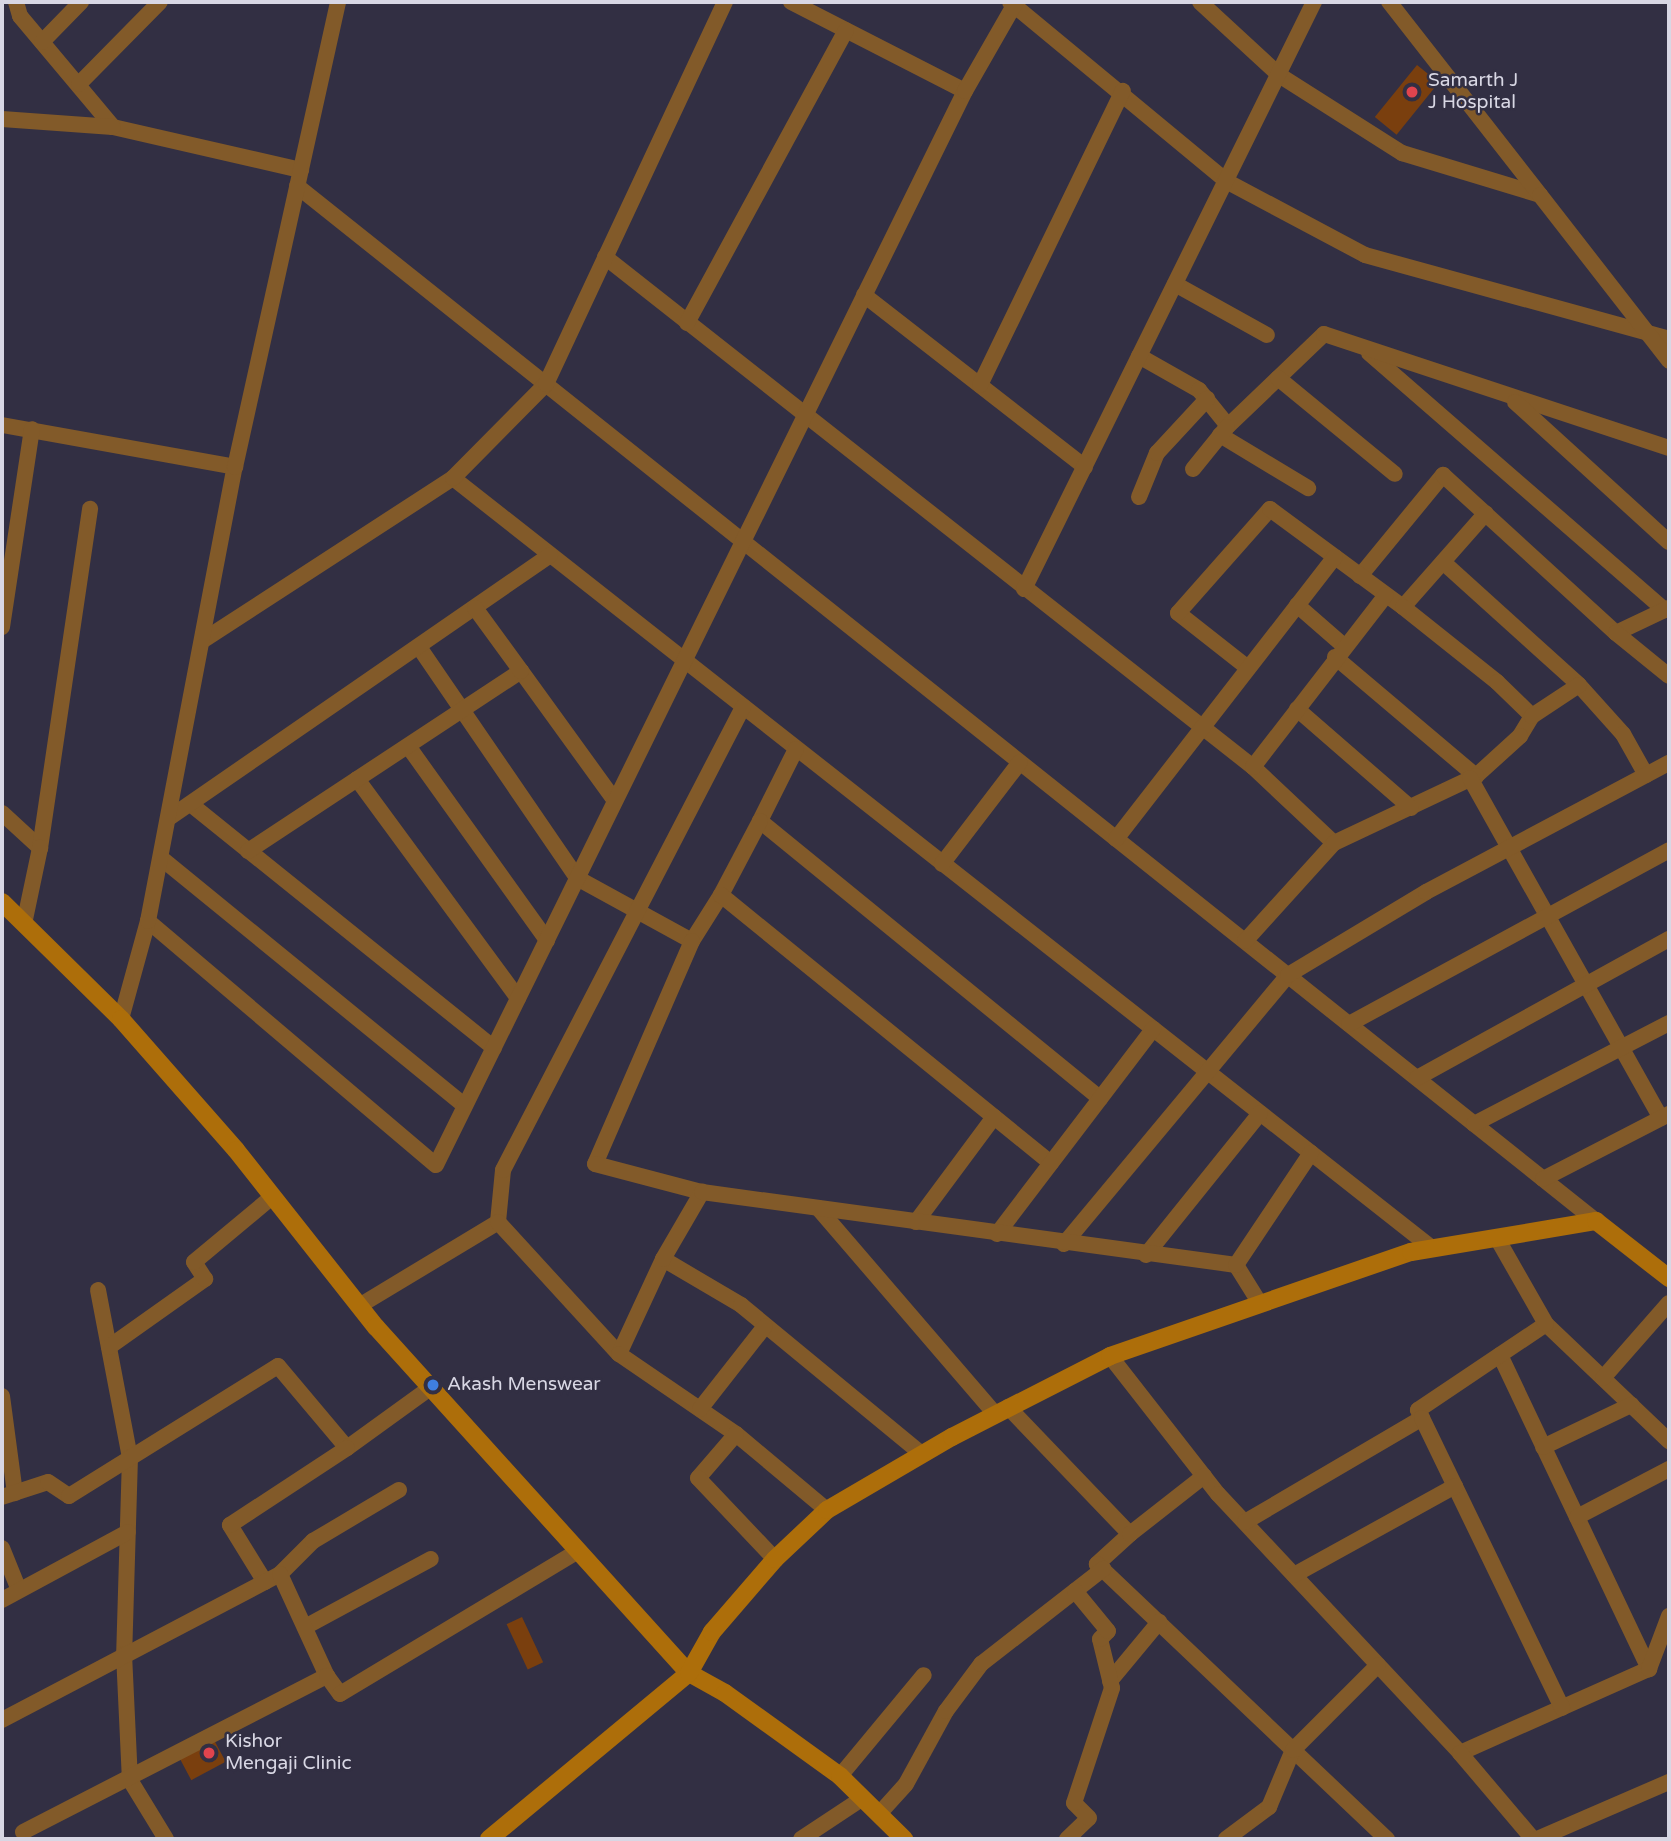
<!DOCTYPE html>
<style>
body{margin:0}
#map{position:relative;width:1671px;height:1841px;overflow:hidden;background:#322f43;font-family:"Varela Round",sans-serif}
div>[style]{position:absolute}
.building>*{inset:0;background:#7a3f0e;transform-origin:0 0}
.street>*{height:16px;margin:-8px;padding:0 8px;transform-origin:8px;border-radius:8px;background:#825a29}
.secondary>*{height:18px;margin:-9px;padding:0 9px;transform-origin:9px;border-radius:9px;background:#ad6e0a}
.dots>*{width:19px;height:19px;translate:-50% -50%;box-sizing:border-box;border:4px solid #322f43;border-radius:50%}
span{translate:-50% -50%;white-space:nowrap;text-align:center;line-height:1.15;-webkit-text-stroke:5px #322f43;paint-order:stroke}
.poi-label{font-size:19px;color:#d8d7e4}
.left{translate:0 -50%;text-align:left}
.frame{position:absolute;inset:0;border:4px solid #d8d7e4;pointer-events:none}
</style>
<div id="map">
<div class="building">
<i style="left:1417px;top:65px;width:28px;height:67px;rotate:39deg"></i>
<i style="left:522px;top:1617px;width:50px;height:17px;rotate:65deg"></i>
<i style="left:213px;top:1738px;width:27px;height:39px;rotate:62deg"></i>
</div>
<div class="street">
<i style="left:16px;top:2px;width:15px;rotate:74deg"></i>
<i style="left:20px;top:16px;width:145px;rotate:50deg"></i>
<i style="left:113px;top:127px;width:193px;rotate:12.9deg"></i>
<i style="left:791px;top:2px;width:195px;rotate:27.1deg"></i>
<i style="left:1010px;top:2px;width:281px;rotate:39.6deg"></i>
<i style="left:1226px;top:181px;width:157px;rotate:28deg"></i>
<i style="left:1365px;top:255px;width:315px;rotate:15.4deg"></i>
<i style="left:1200px;top:2px;width:108px;rotate:42.7deg"></i>
<i style="left:1279px;top:75px;width:146px;rotate:32.4deg"></i>
<i style="left:1402px;top:153px;width:144px;rotate:16.9deg"></i>
<i style="left:1540px;top:195px;width:245px;rotate:-128deg"></i>
<i style="left:42px;top:42px;width:56px;rotate:-45.7deg"></i>
<i style="left:79px;top:84px;width:115px;rotate:-45.4deg"></i>
<i style="left:2px;top:119px;width:111px;rotate:4.1deg"></i>
<i style="left:297px;top:186px;width:1661px;rotate:38.55deg"></i>
<i style="left:1540px;top:195px;width:210px;rotate:52.1deg"></i>
<i style="left:605px;top:257px;width:825px;rotate:38.2deg"></i>
<i style="left:1253px;top:767px;width:111px;rotate:43.2deg"></i>
<i style="left:1334px;top:843px;width:132px;rotate:132.2deg"></i>
<i style="left:1175px;top:284px;width:105px;rotate:29deg"></i>
<i style="left:864px;top:295px;width:280px;rotate:37.9deg"></i>
<i style="left:687px;top:323px;width:333px;rotate:-61.5deg"></i>
<i style="left:1369px;top:353px;width:392px;rotate:41deg"></i>
<i style="left:1139px;top:356px;width:69px;rotate:29.5deg"></i>
<i style="left:1199px;top:390px;width:46px;rotate:51.1deg"></i>
<i style="left:1228px;top:426px;width:133px;rotate:-43.8deg"></i>
<i style="left:1324px;top:334px;width:363px;rotate:18.3deg"></i>
<i style="left:1278px;top:378px;width:151px;rotate:39.4deg"></i>
<i style="left:980px;top:385px;width:327px;rotate:-64.1deg"></i>
<i style="left:1515px;top:402px;width:208px;rotate:42.3deg"></i>
<i style="left:2px;top:425px;width:237px;rotate:10.2deg"></i>
<i style="left:1220px;top:435px;width:103px;rotate:31.1deg"></i>
<i style="left:1193px;top:469px;width:54px;rotate:-51deg"></i>
<i style="left:453px;top:478px;width:1246px;rotate:38.19deg"></i>
<i style="left:1139px;top:497px;width:48px;rotate:-67.8deg"></i>
<i style="left:1157px;top:453px;width:74px;rotate:-47.2deg"></i>
<i style="left:1443px;top:562px;width:183px;rotate:42.1deg"></i>
<i style="left:1579px;top:685px;width:66px;rotate:48.1deg"></i>
<i style="left:1623px;top:734px;width:47px;rotate:60.7deg"></i>
<i style="left:1360px;top:576px;width:131px;rotate:-50.6deg"></i>
<i style="left:1443px;top:475px;width:234px;rotate:42.4deg"></i>
<i style="left:1616px;top:633px;width:59px;rotate:-25.3deg"></i>
<i style="left:1024px;top:589px;width:655px;rotate:-63.71deg"></i>
<i style="left:1297px;top:605px;width:62px;rotate:41.1deg"></i>
<i style="left:1403px;top:607px;width:125px;rotate:-48.6deg"></i>
<i style="left:2px;top:627px;width:200px;rotate:-81.4deg"></i>
<i style="left:1616px;top:633px;width:68px;rotate:39.1deg"></i>
<i style="left:202px;top:641px;width:299px;rotate:-33deg"></i>
<i style="left:453px;top:478px;width:132px;rotate:-45.3deg"></i>
<i style="left:546px;top:384px;width:422px;rotate:-64.9deg"></i>
<i style="left:419px;top:647px;width:280px;rotate:55.6deg"></i>
<i style="left:577px;top:878px;width:131px;rotate:28.7deg"></i>
<i style="left:692px;top:941px;width:54px;rotate:-57.8deg"></i>
<i style="left:1335px;top:657px;width:185px;rotate:40.2deg"></i>
<i style="left:1248px;top:668px;width:89px;rotate:-141.8deg"></i>
<i style="left:1178px;top:613px;width:139px;rotate:-48.5deg"></i>
<i style="left:1270px;top:509px;width:165px;rotate:36.4deg"></i>
<i style="left:1403px;top:607px;width:120px;rotate:38.6deg"></i>
<i style="left:1497px;top:682px;width:49px;rotate:44.2deg"></i>
<i style="left:1532px;top:716px;width:23px;rotate:121deg"></i>
<i style="left:1520px;top:736px;width:59px;rotate:137.7deg"></i>
<i style="left:1476px;top:776px;width:157px;rotate:154.7deg"></i>
<i style="left:521px;top:671px;width:160px;rotate:54.1deg"></i>
<i style="left:1297px;top:709px;width:151px;rotate:41deg"></i>
<i style="left:1532px;top:716px;width:56px;rotate:-33.4deg"></i>
<i style="left:408px;top:746px;width:239px;rotate:54.4deg"></i>
<i style="left:796px;top:749px;width:80px;rotate:116.6deg"></i>
<i style="left:760px;top:821px;width:439px;rotate:39.2deg"></i>
<i style="left:1253px;top:767px;width:217px;rotate:-52.3deg"></i>
<i style="left:1470px;top:778px;width:390px;rotate:60.7deg"></i>
<i style="left:357px;top:779px;width:272px;rotate:53.7deg"></i>
<i style="left:193px;top:806px;width:386px;rotate:38.8deg"></i>
<i style="left:2px;top:813px;width:52px;rotate:42.6deg"></i>
<i style="left:40px;top:848px;width:343px;rotate:-81.6deg"></i>
<i style="left:169px;top:818px;width:463px;rotate:-34.6deg"></i>
<i style="left:760px;top:821px;width:84px;rotate:117.8deg"></i>
<i style="left:721px;top:895px;width:425px;rotate:39.1deg"></i>
<i style="left:1116px;top:839px;width:357px;rotate:-52.2deg"></i>
<i style="left:248px;top:851px;width:327px;rotate:-33.4deg"></i>
<i style="left:521px;top:671px;width:78px;rotate:-126.1deg"></i>
<i style="left:161px;top:858px;width:392px;rotate:39.2deg"></i>
<i style="left:942px;top:864px;width:128px;rotate:-52.6deg"></i>
<i style="left:148px;top:921px;width:377px;rotate:40.3deg"></i>
<i style="left:436px;top:1165px;width:1197px;rotate:-63.78deg"></i>
<i style="left:965px;top:91px;width:103px;rotate:-60.2deg"></i>
<i style="left:24px;top:924px;width:78px;rotate:-78.1deg"></i>
<i style="left:692px;top:941px;width:243px;rotate:113.5deg"></i>
<i style="left:595px;top:1164px;width:111px;rotate:14.7deg"></i>
<i style="left:121px;top:1019px;width:102px;rotate:-74.6deg"></i>
<i style="left:148px;top:921px;width:462px;rotate:-79.2deg"></i>
<i style="left:235px;top:467px;width:476px;rotate:-77.5deg"></i>
<i style="left:1349px;top:1024px;width:364px;rotate:-28.5deg"></i>
<i style="left:1417px;top:1078px;width:288px;rotate:-28.9deg"></i>
<i style="left:1474px;top:1124px;width:220px;rotate:-27.4deg"></i>
<i style="left:1543px;top:1179px;width:142px;rotate:-27.3deg"></i>
<i style="left:818px;top:1208px;width:272px;rotate:49.3deg"></i>
<i style="left:498px;top:1222px;width:52px;rotate:-84.5deg"></i>
<i style="left:503px;top:1170px;width:522px;rotate:-62.6deg"></i>
<i style="left:916px;top:1222px;width:131px;rotate:-53.4deg"></i>
<i style="left:997px;top:1234px;width:258px;rotate:-52.7deg"></i>
<i style="left:1064px;top:1244px;width:350px;rotate:-50.2deg"></i>
<i style="left:1288px;top:975px;width:161px;rotate:-31deg"></i>
<i style="left:1426px;top:892px;width:275px;rotate:-28deg"></i>
<i style="left:1146px;top:1255px;width:182px;rotate:-51.2deg"></i>
<i style="left:663px;top:1259px;width:91px;rotate:30.5deg"></i>
<i style="left:741px;top:1305px;width:234px;rotate:39.5deg"></i>
<i style="left:1236px;top:1265px;width:44px;rotate:58.1deg"></i>
<i style="left:98px;top:1290px;width:170px;rotate:79.2deg"></i>
<i style="left:130px;top:1457px;width:197px;rotate:91.7deg"></i>
<i style="left:124px;top:1654px;width:126px;rotate:87.3deg"></i>
<i style="left:130px;top:1780px;width:69px;rotate:58.6deg"></i>
<i style="left:359px;top:1306px;width:162px;rotate:-31.1deg"></i>
<i style="left:498px;top:1222px;width:179px;rotate:47.5deg"></i>
<i style="left:619px;top:1354px;width:105px;rotate:-65.1deg"></i>
<i style="left:663px;top:1259px;width:78px;rotate:-59.8deg"></i>
<i style="left:702px;top:1192px;width:539px;rotate:7.78deg"></i>
<i style="left:1236px;top:1265px;width:135px;rotate:-56.2deg"></i>
<i style="left:1546px;top:1324px;width:170px;rotate:43.6deg"></i>
<i style="left:109px;top:1347px;width:118px;rotate:-35.3deg"></i>
<i style="left:205px;top:1279px;width:20px;rotate:-123deg"></i>
<i style="left:194px;top:1262px;width:102px;rotate:-39.8deg"></i>
<i style="left:619px;top:1354px;width:142px;rotate:34.4deg"></i>
<i style="left:736px;top:1434px;width:119px;rotate:39.9deg"></i>
<i style="left:1500px;top:1355px;width:348px;rotate:64.6deg"></i>
<i style="left:1110px;top:1356px;width:175px;rotate:52deg"></i>
<i style="left:1218px;top:1494px;width:354px;rotate:46.9deg"></i>
<i style="left:1460px;top:1753px;width:207px;rotate:-24deg"></i>
<i style="left:1649px;top:1669px;width:57px;rotate:-69.3deg"></i>
<i style="left:1603px;top:1378px;width:100px;rotate:-48.7deg"></i>
<i style="left:2px;top:1396px;width:98px;rotate:82.4deg"></i>
<i style="left:1008px;top:1407px;width:176px;rotate:46.2deg"></i>
<i style="left:1130px;top:1534px;width:45px;rotate:137.7deg"></i>
<i style="left:1097px;top:1564px;width:400px;rotate:43.5deg"></i>
<i style="left:700px;top:1409px;width:105px;rotate:-51.9deg"></i>
<i style="left:1422px;top:1418px;width:9px;rotate:-117deg"></i>
<i style="left:1418px;top:1410px;width:154px;rotate:-33.9deg"></i>
<i style="left:1546px;top:1324px;width:99px;rotate:-119.7deg"></i>
<i style="left:736px;top:1434px;width:58px;rotate:130.8deg"></i>
<i style="left:698px;top:1478px;width:112px;rotate:46.5deg"></i>
<i style="left:1543px;top:1447px;width:98px;rotate:-25.5deg"></i>
<i style="left:2px;top:1497px;width:48px;rotate:-18.1deg"></i>
<i style="left:48px;top:1482px;width:25px;rotate:34deg"></i>
<i style="left:69px;top:1496px;width:246px;rotate:-31.9deg"></i>
<i style="left:278px;top:1366px;width:107px;rotate:49.9deg"></i>
<i style="left:347px;top:1448px;width:102px;rotate:-35.9deg"></i>
<i style="left:1577px;top:1517px;width:104px;rotate:-27.6deg"></i>
<i style="left:1245px;top:1522px;width:205px;rotate:-30.4deg"></i>
<i style="left:1422px;top:1418px;width:322px;rotate:64.2deg"></i>
<i style="left:1130px;top:1534px;width:94px;rotate:-38.1deg"></i>
<i style="left:2px;top:1548px;width:45px;rotate:68deg"></i>
<i style="left:280px;top:1574px;width:47px;rotate:-45deg"></i>
<i style="left:313px;top:1541px;width:100px;rotate:-30.7deg"></i>
<i style="left:1294px;top:1575px;width:184px;rotate:-28.9deg"></i>
<i style="left:265px;top:1582px;width:67px;rotate:-121.6deg"></i>
<i style="left:230px;top:1525px;width:140px;rotate:-33.3deg"></i>
<i style="left:2px;top:1600px;width:143px;rotate:-28.4deg"></i>
<i style="left:305px;top:1627px;width:143px;rotate:-28.4deg"></i>
<i style="left:1110px;top:1681px;width:77px;rotate:-50.3deg"></i>
<i style="left:2px;top:1720px;width:314px;rotate:-27.7deg"></i>
<i style="left:280px;top:1574px;width:112px;rotate:65.3deg"></i>
<i style="left:1460px;top:1753px;width:113px;rotate:49.7deg"></i>
<i style="left:840px;top:1776px;width:131px;rotate:-50.3deg"></i>
<i style="left:879px;top:1814px;width:40px;rotate:-48deg"></i>
<i style="left:906px;top:1784px;width:83px;rotate:-61.3deg"></i>
<i style="left:946px;top:1711px;width:59px;rotate:-53.3deg"></i>
<i style="left:981px;top:1664px;width:155px;rotate:-37.9deg"></i>
<i style="left:23px;top:1832px;width:342px;rotate:-27.2deg"></i>
<i style="left:327px;top:1676px;width:22px;rotate:54deg"></i>
<i style="left:340px;top:1694px;width:278px;rotate:-31deg"></i>
<i style="left:801px;top:1839px;width:74px;rotate:-33.5deg"></i>
<i style="left:1067px;top:1839px;width:30px;rotate:-44deg"></i>
<i style="left:1089px;top:1818px;width:21px;rotate:-135deg"></i>
<i style="left:1074px;top:1803px;width:121px;rotate:-71.7deg"></i>
<i style="left:1112px;top:1688px;width:50px;rotate:-103.8deg"></i>
<i style="left:1100px;top:1639px;width:11px;rotate:-45deg"></i>
<i style="left:1108px;top:1631px;width:52px;rotate:-129.5deg"></i>
<i style="left:1226px;top:1839px;width:54px;rotate:-36.7deg"></i>
<i style="left:1269px;top:1807px;width:62px;rotate:-67.2deg"></i>
<i style="left:1293px;top:1750px;width:120px;rotate:-45deg"></i>
<i style="left:1537px;top:1839px;width:144px;rotate:-23.4deg"></i>
</div>
<div class="secondary">
<i style="left:2px;top:902px;width:167px;rotate:44.5deg"></i>
<i style="left:121px;top:1019px;width:174px;rotate:48.7deg"></i>
<i style="left:236px;top:1150px;width:226px;rotate:51.7deg"></i>
<i style="left:376px;top:1327px;width:467px;rotate:47.9deg"></i>
<i style="left:689px;top:1673px;width:41px;rotate:29.1deg"></i>
<i style="left:725px;top:1693px;width:142px;rotate:35.8deg"></i>
<i style="left:840px;top:1776px;width:90px;rotate:44.5deg"></i>
<i style="left:489px;top:1839px;width:260px;rotate:-39.7deg"></i>
<i style="left:689px;top:1673px;width:47px;rotate:-60.7deg"></i>
<i style="left:712px;top:1632px;width:96px;rotate:-49.2deg"></i>
<i style="left:775px;top:1559px;width:71px;rotate:-43.3deg"></i>
<i style="left:827px;top:1510px;width:145px;rotate:-30.3deg"></i>
<i style="left:952px;top:1437px;width:178px;rotate:-27.1deg"></i>
<i style="left:1110px;top:1356px;width:318px;rotate:-19.1deg"></i>
<i style="left:1411px;top:1252px;width:188px;rotate:-9.5deg"></i>
<i style="left:1596px;top:1221px;width:93px;rotate:38deg"></i>
</div>
<div class="dots">
<i style="left:1412px;top:92px;background:#e0444e"></i>
<i style="left:433px;top:1385px;background:#3f7fe0"></i>
<i style="left:209px;top:1753px;background:#e0444e"></i>
</div>
<div class="poi-label">
<span class="left" style="left:1428px;top:92px">Samarth J<br>J Hospital</span>
<span class="left" style="left:447px;top:1385px">Akash Menswear</span>
<span class="left" style="left:225px;top:1753px">Kishor<br>Mengaji Clinic</span>
</div>
<div class="frame"></div>
</div>
